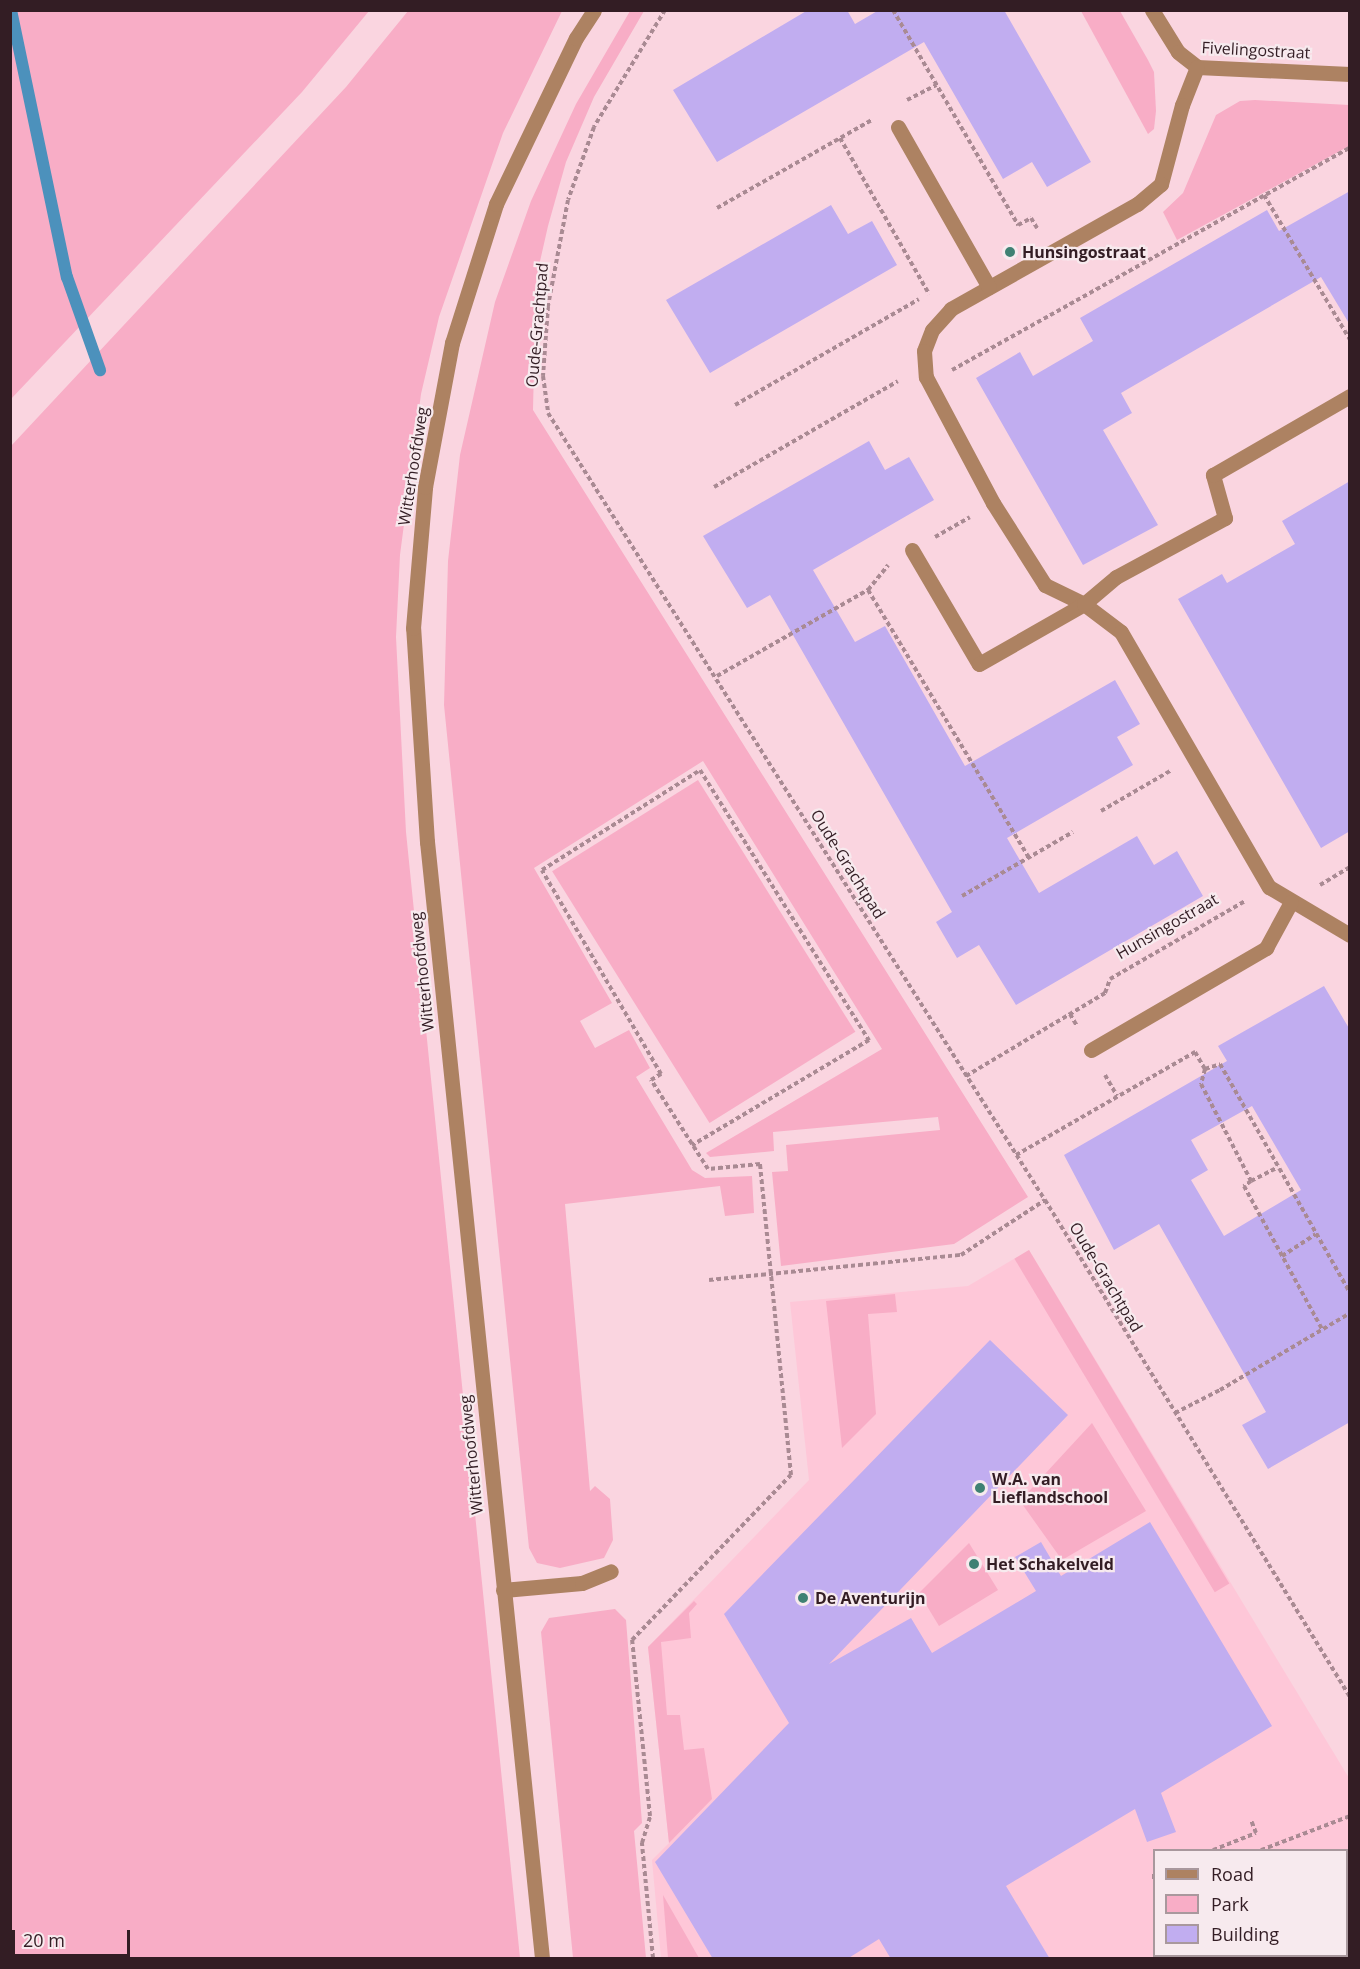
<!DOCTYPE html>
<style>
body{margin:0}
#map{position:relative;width:1360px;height:1969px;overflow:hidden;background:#fad5e0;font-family:"Open Sans",sans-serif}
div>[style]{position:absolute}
.built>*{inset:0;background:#fec7d8}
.green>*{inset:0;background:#f8adc6;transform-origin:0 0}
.stream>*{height:12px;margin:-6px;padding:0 6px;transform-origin:6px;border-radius:6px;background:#4c91bc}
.building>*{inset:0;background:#c1adf0}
.path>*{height:4px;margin-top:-2px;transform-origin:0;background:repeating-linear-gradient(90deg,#a98a93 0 4.5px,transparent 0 7.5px)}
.service>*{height:15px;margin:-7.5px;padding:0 7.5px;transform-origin:7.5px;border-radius:7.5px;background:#ad8262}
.minor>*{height:15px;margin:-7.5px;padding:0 7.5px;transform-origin:7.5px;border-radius:7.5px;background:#ad8262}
.tertiary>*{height:15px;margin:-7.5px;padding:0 7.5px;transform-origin:7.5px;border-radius:7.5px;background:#ad8262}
.dots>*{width:16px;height:16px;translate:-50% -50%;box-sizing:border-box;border:3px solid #f7eaee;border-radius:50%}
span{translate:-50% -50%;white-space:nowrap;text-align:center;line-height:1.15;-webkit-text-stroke:4.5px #f7eaee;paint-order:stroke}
.street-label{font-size:16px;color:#331d24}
.poi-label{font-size:16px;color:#331d24;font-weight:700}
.left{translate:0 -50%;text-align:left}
.frame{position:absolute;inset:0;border:12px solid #331d24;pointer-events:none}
.legend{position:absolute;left:1153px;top:1849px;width:195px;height:108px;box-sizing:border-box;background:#f7eaee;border:2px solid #a9989d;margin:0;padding:8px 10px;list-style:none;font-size:18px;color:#331d24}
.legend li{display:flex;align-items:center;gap:12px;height:30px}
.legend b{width:30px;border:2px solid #a9989d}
.scale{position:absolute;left:12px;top:1930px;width:118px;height:27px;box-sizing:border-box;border:3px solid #331d24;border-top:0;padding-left:8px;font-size:18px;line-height:21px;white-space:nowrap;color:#331d24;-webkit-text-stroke:4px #f7eaee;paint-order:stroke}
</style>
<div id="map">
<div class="built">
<i style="clip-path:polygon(evenodd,1029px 1250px,1349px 1778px,1349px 1958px,661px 1958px,652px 1860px,669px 1843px,648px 1647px,809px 1480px,790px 1302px,968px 1286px,1029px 1250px,1154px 1850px,1346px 1850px,1346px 1956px,1154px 1956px,1154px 1850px)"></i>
</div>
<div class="green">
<i style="clip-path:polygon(11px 10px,369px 11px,302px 92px,11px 399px)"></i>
<i style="clip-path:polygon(408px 11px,562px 11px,503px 133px,439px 317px,421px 394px,400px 555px,396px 637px,406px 832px,520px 1958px,11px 1958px,11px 446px,346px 87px)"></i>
<i style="clip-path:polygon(630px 11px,644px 11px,594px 97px,566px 162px,548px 226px,536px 279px,533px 410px,1028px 1197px,954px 1244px,781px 1266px,772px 1172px,788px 1171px,786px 1145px,940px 1130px,938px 1117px,773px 1132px,774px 1151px,710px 1157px,706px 1153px,882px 1049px,703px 761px,534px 868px,612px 1003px,580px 1021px,595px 1048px,629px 1030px,650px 1068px,636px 1077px,692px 1170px,705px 1178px,752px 1176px,754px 1213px,725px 1216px,720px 1186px,565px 1204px,590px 1491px,595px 1486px,610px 1499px,613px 1540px,604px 1558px,560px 1568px,537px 1563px,529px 1548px,444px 705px,448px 561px,460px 455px,495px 302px,531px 201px,576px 104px)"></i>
<i style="clip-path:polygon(1081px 11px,1120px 11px,1148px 60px,1154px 72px,1156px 111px,1154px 129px,1148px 134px)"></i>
<i style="clip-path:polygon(1255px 100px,1349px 105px,1349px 146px,1177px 240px,1163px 212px,1183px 193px,1216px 115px,1240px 101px)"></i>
<i style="left:698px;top:780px;width:297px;height:172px;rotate:58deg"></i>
<i style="left:1029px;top:1250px;width:389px;height:17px;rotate:59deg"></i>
<i style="clip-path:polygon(895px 1294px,897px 1312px,868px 1314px,876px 1414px,842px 1448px,826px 1301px)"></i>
<i style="clip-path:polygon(1092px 1423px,1146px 1511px,1062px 1560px,1020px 1501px)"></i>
<i style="clip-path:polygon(969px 1543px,998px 1590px,939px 1626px,919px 1593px)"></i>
<i style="clip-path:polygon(694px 1601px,697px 1604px,689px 1613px,691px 1638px,661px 1642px,667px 1715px,680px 1715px,684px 1750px,704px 1748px,712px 1799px,669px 1843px,648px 1647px)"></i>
<i style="clip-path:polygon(615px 1609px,626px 1620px,642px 1823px,634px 1831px,646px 1958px,573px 1958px,541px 1632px,549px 1618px)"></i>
<i style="clip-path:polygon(663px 1895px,699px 1958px,668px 1958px)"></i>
</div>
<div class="stream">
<i style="left:11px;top:10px;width:273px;rotate:78.2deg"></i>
<i style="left:67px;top:277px;width:99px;rotate:70.5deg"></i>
</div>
<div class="building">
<i style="clip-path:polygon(808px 10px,847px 10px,855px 24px,879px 10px,1004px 10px,1091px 162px,1047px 187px,1032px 162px,1003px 179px,924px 42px,717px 162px,673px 90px)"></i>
<i style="clip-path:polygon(1350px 191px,1350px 325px,1321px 277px,1121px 393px,1132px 413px,1103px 430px,1158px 525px,1083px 565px,976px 378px,1020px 352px,1033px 376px,1093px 341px,1080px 318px,1267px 210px,1279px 231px)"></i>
<i style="clip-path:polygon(831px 205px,848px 234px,872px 221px,897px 265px,710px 373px,666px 300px)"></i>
<i style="clip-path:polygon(869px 441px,885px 470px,909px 457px,934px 500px,813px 570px,855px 642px,885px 626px,965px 766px,1115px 680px,1140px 724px,1117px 737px,1133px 765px,1007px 838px,1039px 893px,1137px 836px,1154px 865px,1177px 851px,1203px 896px,1016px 1005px,979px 945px,957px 958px,936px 922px,952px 912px,770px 595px,747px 608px,703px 536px)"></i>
<i style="clip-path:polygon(1350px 481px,1350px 831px,1321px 848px,1178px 599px,1222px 574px,1227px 583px,1295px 544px,1282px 521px)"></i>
<i style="clip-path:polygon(evenodd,1324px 986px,1350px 1030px,1350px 1422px,1268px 1469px,1242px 1425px,1266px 1412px,1159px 1224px,1114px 1250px,1064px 1155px,1227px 1061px,1218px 1046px,1324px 986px,1252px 1106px,1301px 1190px,1224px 1236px,1191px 1180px,1208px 1170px,1191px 1140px,1252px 1106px)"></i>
<i style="clip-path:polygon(990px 1340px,1068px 1415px,829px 1664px,911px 1618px,932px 1653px,1036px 1591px,1015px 1557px,1041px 1542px,1061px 1576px,1150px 1522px,1272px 1726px,1161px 1793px,1176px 1832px,1147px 1842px,1135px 1809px,1006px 1886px,1050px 1959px,891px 1959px,879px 1939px,847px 1959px,713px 1959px,655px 1862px,789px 1723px,724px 1614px)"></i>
</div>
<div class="path">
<i style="left:665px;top:10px;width:137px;rotate:121.3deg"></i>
<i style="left:594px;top:127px;width:77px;rotate:109.6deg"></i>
<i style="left:568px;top:200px;width:108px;rotate:100.7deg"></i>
<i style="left:548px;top:306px;width:70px;rotate:94.1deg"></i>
<i style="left:543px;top:376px;width:37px;rotate:82deg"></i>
<i style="left:548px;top:413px;width:931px;rotate:57.73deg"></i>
<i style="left:1045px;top:1200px;width:583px;rotate:58.46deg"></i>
<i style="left:893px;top:10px;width:249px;rotate:59.8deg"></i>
<i style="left:1018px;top:225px;width:15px;rotate:-28deg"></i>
<i style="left:1031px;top:218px;width:12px;rotate:59deg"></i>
<i style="left:907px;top:100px;width:33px;rotate:-27deg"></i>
<i style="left:840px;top:138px;width:180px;rotate:60.3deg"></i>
<i style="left:1264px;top:195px;width:169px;rotate:59.3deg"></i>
<i style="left:717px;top:208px;width:178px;rotate:-29.6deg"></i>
<i style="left:952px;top:370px;width:456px;rotate:-29.2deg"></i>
<i style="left:735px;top:405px;width:212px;rotate:-29.9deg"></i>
<i style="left:714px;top:487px;width:212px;rotate:-29.9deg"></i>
<i style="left:935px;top:537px;width:40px;rotate:-29.7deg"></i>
<i style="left:868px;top:590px;width:313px;rotate:59deg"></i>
<i style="left:717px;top:676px;width:174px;rotate:-29.7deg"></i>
<i style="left:868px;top:590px;width:32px;rotate:-51deg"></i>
<i style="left:1101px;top:811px;width:80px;rotate:-30.1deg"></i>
<i style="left:1320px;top:885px;width:35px;rotate:-31deg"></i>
<i style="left:962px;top:896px;width:128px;rotate:-30deg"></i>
<i style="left:1070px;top:1014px;width:14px;rotate:60deg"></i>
<i style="left:1205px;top:1069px;width:16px;rotate:105deg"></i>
<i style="left:1201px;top:1084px;width:109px;rotate:62.7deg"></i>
<i style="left:1251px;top:1181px;width:9px;rotate:144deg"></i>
<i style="left:1244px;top:1186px;width:163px;rotate:61.4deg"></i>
<i style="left:1105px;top:1075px;width:24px;rotate:60deg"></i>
<i style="left:966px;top:1076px;width:162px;rotate:-30.8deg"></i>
<i style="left:1105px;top:993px;width:15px;rotate:-70deg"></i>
<i style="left:1110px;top:979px;width:156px;rotate:-30deg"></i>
<i style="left:1016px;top:1155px;width:207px;rotate:-29.9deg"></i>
<i style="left:1195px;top:1052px;width:20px;rotate:60deg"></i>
<i style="left:1205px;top:1069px;width:16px;rotate:-18deg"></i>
<i style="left:1220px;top:1064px;width:263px;rotate:60.4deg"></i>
<i style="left:1251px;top:1181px;width:30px;rotate:-27deg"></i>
<i style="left:1282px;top:1256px;width:40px;rotate:-32.9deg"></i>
<i style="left:709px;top:1280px;width:253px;rotate:-5.7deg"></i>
<i style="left:961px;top:1255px;width:100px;rotate:-33.2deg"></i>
<i style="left:1175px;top:1413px;width:51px;rotate:-27.1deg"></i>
<i style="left:1220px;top:1390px;width:151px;rotate:-30.6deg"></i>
<i style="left:1213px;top:1850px;width:46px;rotate:-21.6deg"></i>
<i style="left:1256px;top:1833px;width:14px;rotate:-111deg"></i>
<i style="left:1261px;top:1850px;width:95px;rotate:-20.9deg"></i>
<i style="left:1154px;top:1874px;width:5px;rotate:90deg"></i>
<i style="left:653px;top:1958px;width:116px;rotate:-95.5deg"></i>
<i style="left:642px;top:1843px;width:28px;rotate:-73deg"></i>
<i style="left:650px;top:1816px;width:177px;rotate:-95.8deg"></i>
<i style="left:632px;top:1640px;width:229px;rotate:-46.1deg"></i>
<i style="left:791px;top:1475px;width:313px;rotate:-95.7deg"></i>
<i style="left:760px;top:1164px;width:52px;rotate:174.5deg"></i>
<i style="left:708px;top:1169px;width:106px;rotate:-122.6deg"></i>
<i style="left:651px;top:1080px;width:12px;rotate:-31deg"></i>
<i style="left:661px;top:1074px;width:236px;rotate:-120.3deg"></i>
<i style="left:542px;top:870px;width:187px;rotate:-32.3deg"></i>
<i style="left:700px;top:770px;width:319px;rotate:58deg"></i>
<i style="left:869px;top:1040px;width:206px;rotate:149.3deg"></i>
</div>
<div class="service">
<i style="left:503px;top:1590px;width:79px;rotate:-5.1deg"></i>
<i style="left:582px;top:1583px;width:31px;rotate:-22deg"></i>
</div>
<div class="minor">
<i style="left:1152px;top:10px;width:49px;rotate:58.2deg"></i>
<i style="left:1178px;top:52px;width:24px;rotate:38deg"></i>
<i style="left:1197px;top:67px;width:153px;rotate:2.6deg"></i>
<i style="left:1197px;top:67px;width:41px;rotate:111.5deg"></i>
<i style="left:1182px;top:105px;width:82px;rotate:104.9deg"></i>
<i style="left:1161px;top:184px;width:31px;rotate:140deg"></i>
<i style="left:1137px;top:204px;width:214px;rotate:150.6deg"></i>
<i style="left:951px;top:309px;width:28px;rotate:132deg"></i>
<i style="left:932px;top:330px;width:22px;rotate:111deg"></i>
<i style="left:924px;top:351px;width:26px;rotate:86deg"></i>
<i style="left:926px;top:377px;width:143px;rotate:62deg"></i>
<i style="left:993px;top:503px;width:97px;rotate:57.6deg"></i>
<i style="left:1045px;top:585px;width:43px;rotate:26deg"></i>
<i style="left:1084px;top:604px;width:46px;rotate:37.1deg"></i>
<i style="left:1121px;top:632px;width:295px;rotate:59.9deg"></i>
<i style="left:1269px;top:887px;width:94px;rotate:30.7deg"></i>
<i style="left:898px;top:127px;width:184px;rotate:60.4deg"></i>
<i style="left:912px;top:550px;width:132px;rotate:59.6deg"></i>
<i style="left:979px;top:664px;width:121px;rotate:-29.7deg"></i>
<i style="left:1084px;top:604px;width:42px;rotate:-40.2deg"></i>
<i style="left:1116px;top:577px;width:124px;rotate:-28.4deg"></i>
<i style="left:1225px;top:518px;width:45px;rotate:-105.6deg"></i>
<i style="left:1213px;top:475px;width:158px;rotate:-30deg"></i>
<i style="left:1091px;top:1050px;width:203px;rotate:-30.2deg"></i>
<i style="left:1266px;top:948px;width:52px;rotate:-61.5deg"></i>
</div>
<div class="tertiary">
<i style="left:542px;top:1958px;width:1122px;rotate:-95.88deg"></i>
<i style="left:427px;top:842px;width:214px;rotate:-93.7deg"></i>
<i style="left:413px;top:628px;width:142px;rotate:-85.1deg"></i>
<i style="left:425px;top:487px;width:147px;rotate:-79.4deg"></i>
<i style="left:452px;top:343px;width:146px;rotate:-72.4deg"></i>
<i style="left:496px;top:204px;width:184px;rotate:-64.3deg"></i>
<i style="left:576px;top:38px;width:33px;rotate:-57deg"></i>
</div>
<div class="dots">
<i style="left:1010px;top:252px;background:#3f8173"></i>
<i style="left:980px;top:1488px;background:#3f8173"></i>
<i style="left:974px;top:1564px;background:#3f8173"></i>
<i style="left:803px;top:1598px;background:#3f8173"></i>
</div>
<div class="street-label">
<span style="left:1256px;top:50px;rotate:3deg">Fivelingostraat</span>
<span style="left:537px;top:325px;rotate:-85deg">Oude-Grachtpad</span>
<span style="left:413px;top:466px;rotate:-81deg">Witterhoofdweg</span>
<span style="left:848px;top:864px;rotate:58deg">Oude-Grachtpad</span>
<span style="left:1167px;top:926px;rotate:-30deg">Hunsingostraat</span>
<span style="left:422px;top:972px;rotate:-96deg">Witterhoofdweg</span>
<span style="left:1106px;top:1277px;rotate:59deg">Oude-Grachtpad</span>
<span style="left:471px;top:1455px;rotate:-96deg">Witterhoofdweg</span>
</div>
<div class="poi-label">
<span class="left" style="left:1022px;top:252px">Hunsingostraat</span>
<span class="left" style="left:992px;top:1488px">W.A. van<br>Lieflandschool</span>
<span class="left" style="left:986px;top:1564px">Het Schakelveld</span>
<span class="left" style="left:815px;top:1598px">De Aventurijn</span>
</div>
<div class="frame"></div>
<ul class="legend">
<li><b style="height:8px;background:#ad8262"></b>Road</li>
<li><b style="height:16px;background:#f8adc6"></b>Park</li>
<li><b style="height:16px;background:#c1adf0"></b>Building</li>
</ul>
<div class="scale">20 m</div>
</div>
